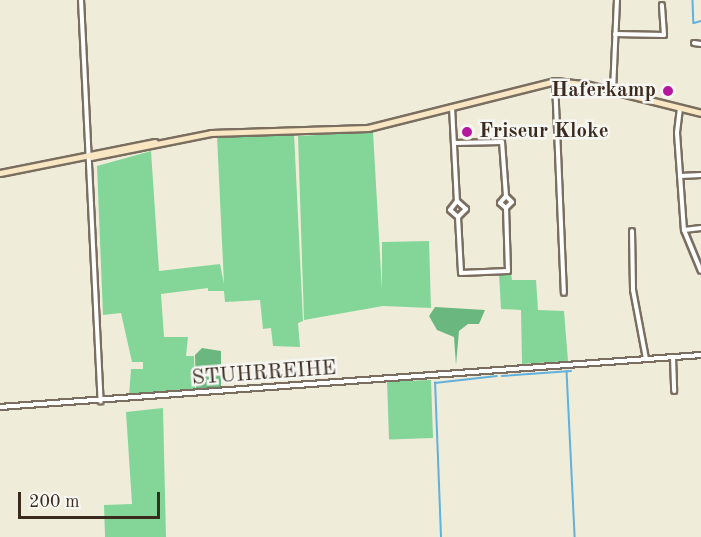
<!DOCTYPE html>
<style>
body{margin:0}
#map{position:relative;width:701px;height:537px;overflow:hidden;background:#f0ecda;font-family:"Old Standard TT",serif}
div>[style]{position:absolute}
.green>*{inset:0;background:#83d697;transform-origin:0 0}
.forest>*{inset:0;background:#6ab780}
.stream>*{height:1.5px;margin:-0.75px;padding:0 0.75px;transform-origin:0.75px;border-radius:0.75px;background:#62b0dc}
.roads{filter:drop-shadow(2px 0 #7a6e60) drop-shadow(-2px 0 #7a6e60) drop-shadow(0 2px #7a6e60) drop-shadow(0 -2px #7a6e60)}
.street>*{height:4px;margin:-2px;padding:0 2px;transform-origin:2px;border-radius:2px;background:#fff}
.secondary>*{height:5px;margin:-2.5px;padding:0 2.5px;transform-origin:2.5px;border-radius:2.5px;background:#f9e7c3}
.dots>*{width:16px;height:16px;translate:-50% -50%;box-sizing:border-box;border:3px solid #f6f6f2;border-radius:50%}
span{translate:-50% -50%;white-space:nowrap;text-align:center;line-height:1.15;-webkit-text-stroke:5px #f6f6f2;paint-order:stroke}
.poi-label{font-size:21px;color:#3b2a1e;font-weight:700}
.right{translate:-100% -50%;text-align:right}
.left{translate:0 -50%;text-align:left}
.street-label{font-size:21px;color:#3b2a1e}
.scale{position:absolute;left:18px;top:492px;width:142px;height:27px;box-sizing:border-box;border:3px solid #3b2a1e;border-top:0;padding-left:8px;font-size:18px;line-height:21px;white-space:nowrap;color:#3b2a1e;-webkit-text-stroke:4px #f6f6f2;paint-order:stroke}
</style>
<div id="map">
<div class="green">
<i style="clip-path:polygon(373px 132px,382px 290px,382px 242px,429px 241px,431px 308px,383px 306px,304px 320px,298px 136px)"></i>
<i style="clip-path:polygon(294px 133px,303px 321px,298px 323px,300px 347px,273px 346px,271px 328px,263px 329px,260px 300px,225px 302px,224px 291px,208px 291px,208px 288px,161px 294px,164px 337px,188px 337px,186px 356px,194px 356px,195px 389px,129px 396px,131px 369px,143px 369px,143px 362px,132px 362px,121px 313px,103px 315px,97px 166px,151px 151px,159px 271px,220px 264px,224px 284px,217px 136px)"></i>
<i style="clip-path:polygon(511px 273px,512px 280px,536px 280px,538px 310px,564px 311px,568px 361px,522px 364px,521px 310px,501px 309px,499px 274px)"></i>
<i style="left:431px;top:380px;width:58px;height:44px;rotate:88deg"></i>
<i style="clip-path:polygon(163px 408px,166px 537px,105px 537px,104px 505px,132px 504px,126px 412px)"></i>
</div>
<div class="forest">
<i style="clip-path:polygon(435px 307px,485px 310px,479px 324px,468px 324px,459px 331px,456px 365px,454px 337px,437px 330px,429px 316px)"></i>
<i style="clip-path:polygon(202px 348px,221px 351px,221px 389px,196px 392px,195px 355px)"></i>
</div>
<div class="stream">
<i style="left:693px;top:0;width:23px;rotate:88deg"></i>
<i style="left:694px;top:23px;width:7px;rotate:-16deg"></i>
<i style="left:567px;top:371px;width:166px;rotate:87.2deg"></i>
<i style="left:502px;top:376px;width:69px;rotate:-4.1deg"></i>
<i style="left:441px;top:537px;width:154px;rotate:-92.2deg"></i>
<i style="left:435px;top:383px;width:62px;rotate:-6.4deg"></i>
</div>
<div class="roads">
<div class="street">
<i style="left:81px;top:0;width:402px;rotate:87.2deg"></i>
<i style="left:615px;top:34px;width:49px;rotate:1.2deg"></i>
<i style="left:664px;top:35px;width:30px;rotate:-94deg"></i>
<i style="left:694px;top:43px;width:7px;rotate:8deg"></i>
<i style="left:555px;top:81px;width:212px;rotate:87.6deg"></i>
<i style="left:613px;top:91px;width:91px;rotate:-87.5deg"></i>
<i style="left:452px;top:107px;width:94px;rotate:87deg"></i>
<i style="left:457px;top:201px;width:11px;rotate:128deg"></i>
<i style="left:450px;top:210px;width:11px;rotate:41deg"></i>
<i style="left:458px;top:217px;width:56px;rotate:86.9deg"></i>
<i style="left:461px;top:273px;width:47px;rotate:-2.4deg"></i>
<i style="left:508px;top:271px;width:63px;rotate:-91.8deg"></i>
<i style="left:506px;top:208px;width:8px;rotate:-45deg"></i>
<i style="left:512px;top:202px;width:8px;rotate:-135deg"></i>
<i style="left:506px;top:196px;width:54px;rotate:-94.2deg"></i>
<i style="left:502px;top:142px;width:48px;rotate:178.8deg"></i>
<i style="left:680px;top:108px;width:25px;rotate:97deg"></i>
<i style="left:677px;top:133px;width:97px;rotate:85.9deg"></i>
<i style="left:684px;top:230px;width:44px;rotate:67.5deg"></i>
<i style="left:680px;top:176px;width:21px;rotate:-3deg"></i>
<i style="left:506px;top:196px;width:9px;rotate:131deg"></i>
<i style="left:500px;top:203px;width:8px;rotate:40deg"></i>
<i style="left:457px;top:201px;width:12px;rotate:42deg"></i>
<i style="left:466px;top:209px;width:11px;rotate:135deg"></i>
<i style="left:684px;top:230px;width:17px;rotate:-7deg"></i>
<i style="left:632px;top:231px;width:59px;rotate:89deg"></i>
<i style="left:633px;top:290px;width:70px;rotate:79.3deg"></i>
<i style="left:673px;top:357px;width:34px;rotate:88deg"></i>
<i style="left:0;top:407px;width:703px;rotate:-4.24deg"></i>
</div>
<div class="secondary">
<i style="left:91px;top:157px;width:122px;rotate:-11.3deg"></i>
<i style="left:211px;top:133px;width:157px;rotate:-1.8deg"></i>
<i style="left:368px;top:128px;width:193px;rotate:-14.1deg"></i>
<i style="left:555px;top:81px;width:30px;rotate:6deg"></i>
<i style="left:585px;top:84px;width:120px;rotate:14deg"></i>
<i style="left:0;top:173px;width:158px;rotate:-11.3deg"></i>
</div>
</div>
<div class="dots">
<i style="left:668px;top:91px;background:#b5179e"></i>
<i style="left:467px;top:132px;background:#b5179e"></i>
</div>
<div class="poi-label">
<span class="right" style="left:656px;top:91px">Haferkamp</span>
<span class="left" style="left:479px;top:132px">Friseur Kloke</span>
</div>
<div class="street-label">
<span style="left:264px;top:374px;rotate:-4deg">STUHRREIHE</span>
</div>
<div class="scale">200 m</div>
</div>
